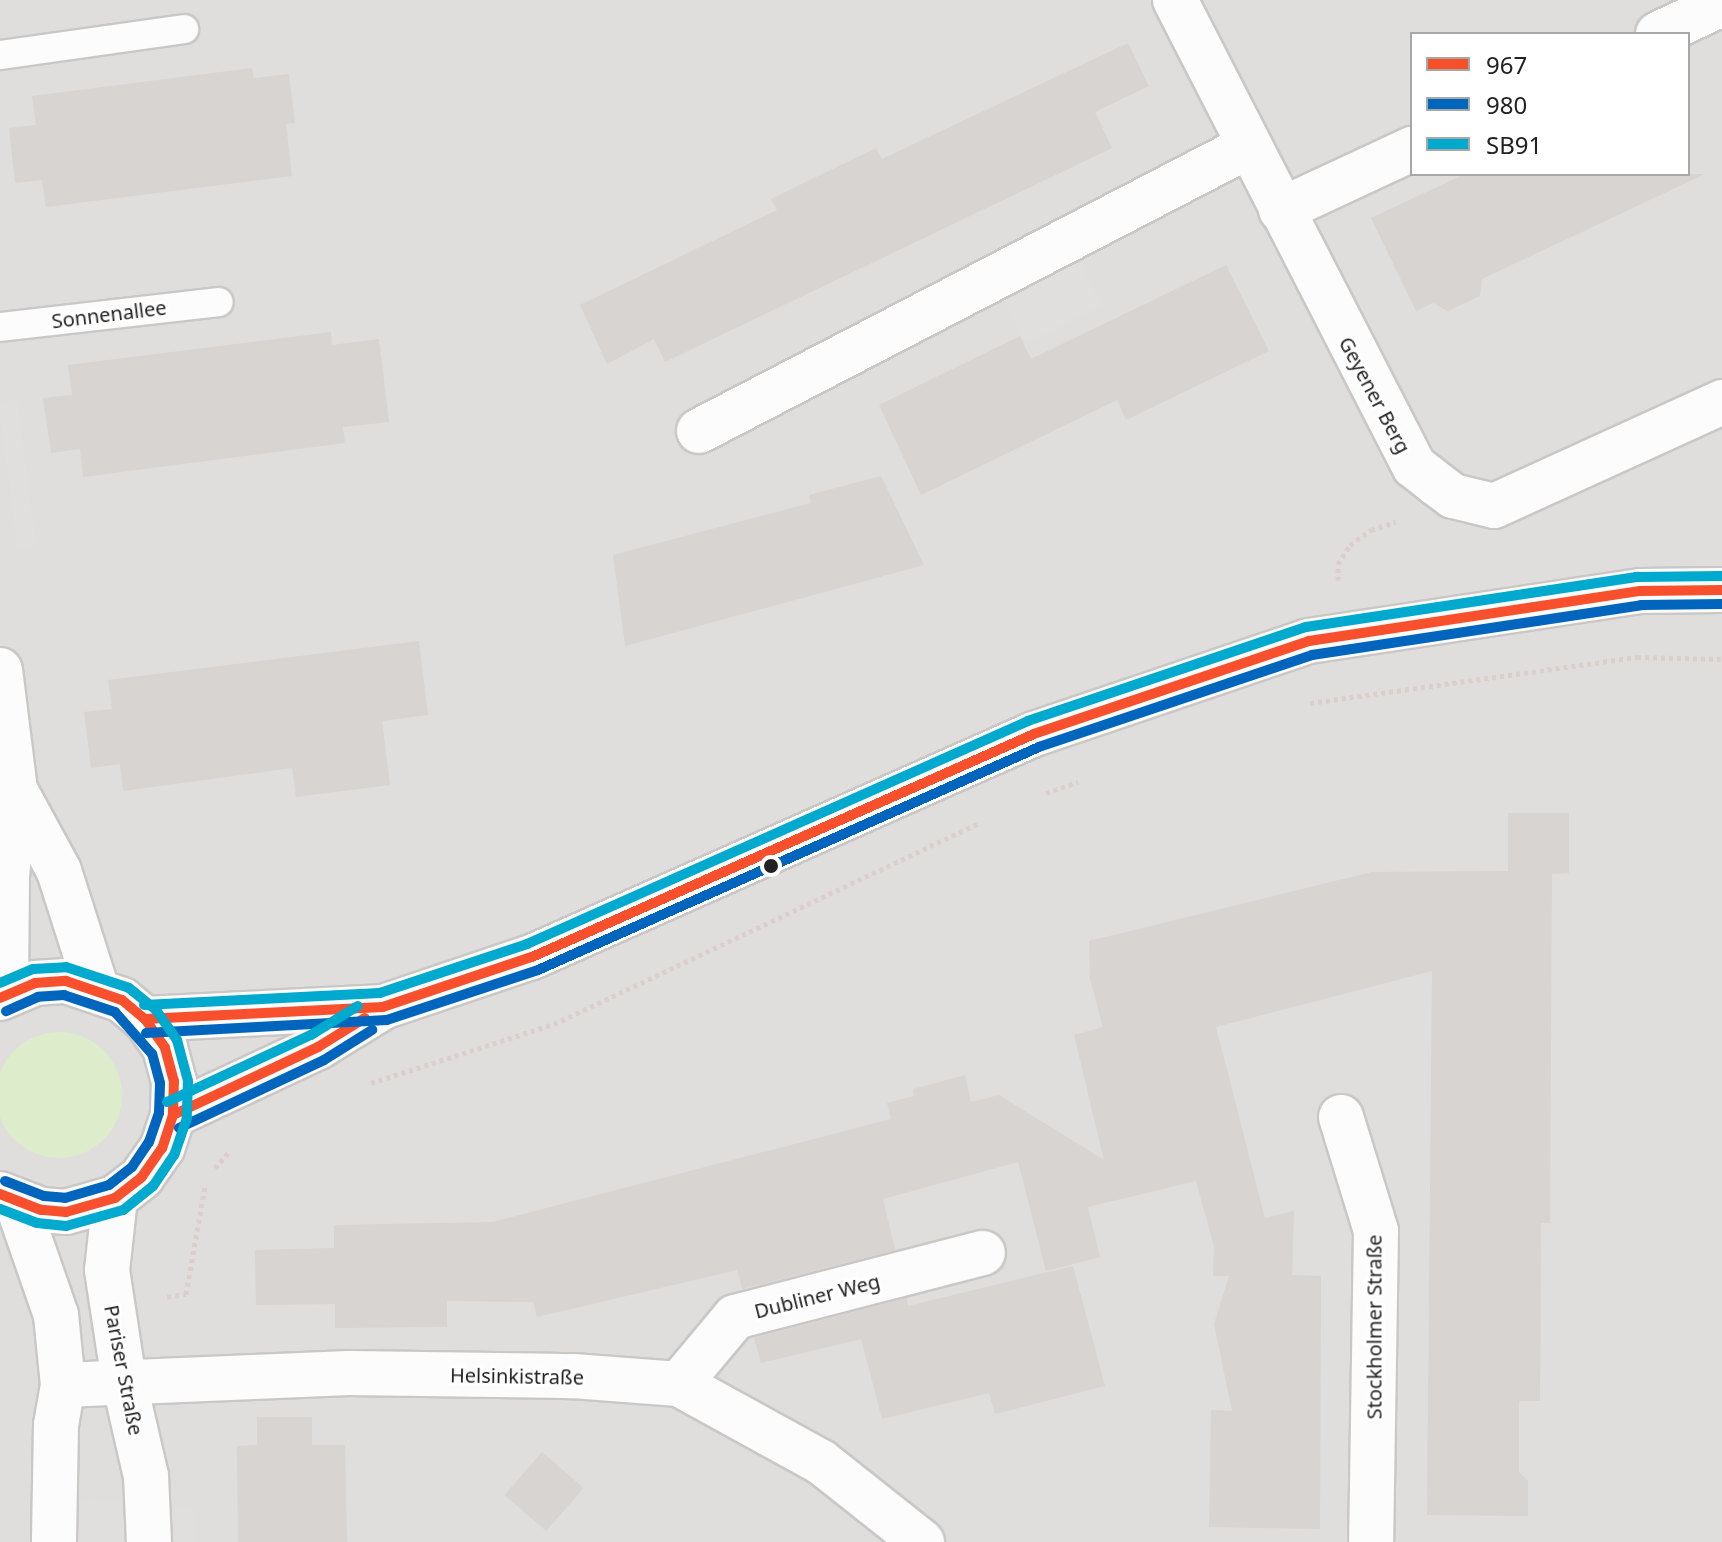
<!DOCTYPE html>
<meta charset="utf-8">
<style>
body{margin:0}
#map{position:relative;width:1722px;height:1542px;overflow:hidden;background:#f0eeeb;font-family:"Noto Sans",sans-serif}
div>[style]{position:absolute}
.residential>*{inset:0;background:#dfdedc}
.grass>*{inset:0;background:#ddeccb}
.round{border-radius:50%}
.parking>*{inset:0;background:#e0dfde;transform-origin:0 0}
.building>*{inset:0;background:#d7d4d2;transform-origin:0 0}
.path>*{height:5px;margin-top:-2.5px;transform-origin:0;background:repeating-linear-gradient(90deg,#dccecd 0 4px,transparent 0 8px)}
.roads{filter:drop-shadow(2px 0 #c9c8c7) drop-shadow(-2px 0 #c9c8c7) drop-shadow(0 2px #c9c8c7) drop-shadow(0 -2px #c9c8c7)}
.service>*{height:28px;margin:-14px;padding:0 14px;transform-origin:14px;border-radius:14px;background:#fdfcfc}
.minor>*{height:44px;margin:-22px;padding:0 22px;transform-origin:22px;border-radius:22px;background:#fdfcfc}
.tertiary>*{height:44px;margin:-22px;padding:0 22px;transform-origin:22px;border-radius:22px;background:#fdfcfc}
.bus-1>*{height:10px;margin:-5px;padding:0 5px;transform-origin:5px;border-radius:5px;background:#f8502d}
.bus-2>*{height:10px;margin:-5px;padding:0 5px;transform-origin:5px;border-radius:5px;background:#0065bd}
.bus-3>*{height:10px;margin:-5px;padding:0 5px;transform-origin:5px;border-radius:5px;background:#00a9ce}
.dots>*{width:22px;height:22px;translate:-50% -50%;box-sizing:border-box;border:4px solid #fff;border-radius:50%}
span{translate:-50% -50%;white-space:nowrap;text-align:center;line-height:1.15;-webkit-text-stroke:6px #fff;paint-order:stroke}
.street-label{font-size:20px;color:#222}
.legend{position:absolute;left:1410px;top:32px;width:280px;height:144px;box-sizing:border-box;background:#fff;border:2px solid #a7a7a7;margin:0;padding:10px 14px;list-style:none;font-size:24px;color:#222}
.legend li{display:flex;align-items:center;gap:16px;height:40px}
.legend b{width:40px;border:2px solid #a7a7a7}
</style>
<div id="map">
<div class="residential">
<i style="clip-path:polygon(evenodd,0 0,1722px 0,1722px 1542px,0 1542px,0 0,1412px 34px,1688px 34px,1688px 174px,1412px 174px,1412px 34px)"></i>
</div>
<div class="grass">
<i class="round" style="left:-4px;top:1032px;width:126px;height:126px"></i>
</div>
<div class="parking">
<i style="left:1076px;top:256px;width:55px;height:84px;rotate:63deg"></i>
<i style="clip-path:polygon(17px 400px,36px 546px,18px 549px,0 414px,0 403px)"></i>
<i style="left:78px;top:1502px;width:45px;height:40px;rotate:1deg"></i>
<i style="left:174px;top:1509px;width:19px;height:33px"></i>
</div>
<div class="building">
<i style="clip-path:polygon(1128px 43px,1149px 86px,1095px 112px,1112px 148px,665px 362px,654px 339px,607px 364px,580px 305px,777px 210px,771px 199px,876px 148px,882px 159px)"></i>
<i style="clip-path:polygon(252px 68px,254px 78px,289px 74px,295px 123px,286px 124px,292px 176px,46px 207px,42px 180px,15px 183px,9px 128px,36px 125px,32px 96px)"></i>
<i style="clip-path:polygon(1465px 174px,1705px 174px,1482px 279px,1480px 296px,1448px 311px,1433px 303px,1416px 311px,1371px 218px)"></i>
<i style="clip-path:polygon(1226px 265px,1269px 351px,1126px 420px,1117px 400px,921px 495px,879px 405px,1020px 336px,1031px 359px)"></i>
<i style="clip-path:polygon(331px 332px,332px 345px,379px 339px,389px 422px,343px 427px,345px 443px,83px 477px,80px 449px,51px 453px,43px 398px,72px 395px,68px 365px)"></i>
<i style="clip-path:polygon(881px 476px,924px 565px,625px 646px,613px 555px,811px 503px,809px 495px)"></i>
<i style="clip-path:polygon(419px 641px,428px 715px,382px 721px,390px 785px,296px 797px,292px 768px,123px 791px,120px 764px,91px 768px,84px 712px,112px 709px,108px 680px)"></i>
<i style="clip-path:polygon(1508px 813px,1569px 813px,1569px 873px,1552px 874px,1550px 1223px,1541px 1223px,1540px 1401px,1519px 1401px,1519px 1472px,1528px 1481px,1528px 1516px,1427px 1515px,1432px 971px,1216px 1027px,1265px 1218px,1294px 1211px,1292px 1275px,1321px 1276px,1320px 1529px,1209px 1527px,1211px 1410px,1232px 1411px,1214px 1324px,1229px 1276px,1213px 1276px,1214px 1247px,1196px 1181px,1088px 1207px,1100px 1257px,1046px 1271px,1018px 1162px,883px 1199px,895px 1250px,742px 1289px,737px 1270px,537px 1317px,533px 1302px,447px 1301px,447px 1327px,335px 1328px,335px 1304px,256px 1305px,255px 1250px,334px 1248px,334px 1225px,493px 1222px,891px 1119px,887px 1103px,914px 1096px,913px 1089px,965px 1075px,971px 1102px,999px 1095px,1104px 1160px,1074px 1035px,1103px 1027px,1090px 979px,1089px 941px,1372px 872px,1508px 871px)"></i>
<i style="clip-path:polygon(1073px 1266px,1105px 1386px,995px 1414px,989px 1393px,882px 1419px,861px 1339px,761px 1363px,754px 1338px,907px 1298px,908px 1306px)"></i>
<i style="clip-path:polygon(257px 1417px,312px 1417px,312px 1445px,345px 1445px,347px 1542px,238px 1542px,237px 1446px,257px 1445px)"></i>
<i style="left:542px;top:1452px;width:55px;height:57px;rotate:41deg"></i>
</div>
<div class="path">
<i style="left:1338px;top:580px;width:16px;rotate:-90deg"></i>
<i style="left:1338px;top:564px;width:22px;rotate:-58deg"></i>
<i style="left:1350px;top:545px;width:26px;rotate:-36deg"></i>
<i style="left:1371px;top:530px;width:26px;rotate:-18deg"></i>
<i style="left:1310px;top:703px;width:330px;rotate:-8deg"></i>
<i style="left:1637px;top:657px;width:85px;rotate:1.3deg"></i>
<i style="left:1046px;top:793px;width:34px;rotate:-19deg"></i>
<i style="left:371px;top:1083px;width:192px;rotate:-17.9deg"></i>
<i style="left:554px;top:1024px;width:469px;rotate:-25.3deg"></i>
<i style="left:215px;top:1168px;width:23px;rotate:-49deg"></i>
<i style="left:167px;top:1297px;width:19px;rotate:-9deg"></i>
<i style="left:186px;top:1294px;width:110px;rotate:-80deg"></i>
</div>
<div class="roads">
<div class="service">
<i style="left:0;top:55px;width:186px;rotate:-8deg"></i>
<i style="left:0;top:327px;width:220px;rotate:-6.5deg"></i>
</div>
<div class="minor">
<i style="left:1175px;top:0;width:524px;rotate:62.85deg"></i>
<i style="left:1414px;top:466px;width:29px;rotate:38deg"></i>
<i style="left:1437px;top:484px;width:20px;rotate:37deg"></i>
<i style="left:1453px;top:496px;width:42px;rotate:13.7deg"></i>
<i style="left:1494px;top:506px;width:251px;rotate:-24.5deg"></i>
<i style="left:1658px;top:34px;width:71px;rotate:-25.1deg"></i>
<i style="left:1281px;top:210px;width:145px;rotate:-25deg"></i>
<i style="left:699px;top:431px;width:617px;rotate:-27.4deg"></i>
<i style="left:0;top:670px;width:121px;rotate:82.9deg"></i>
<i style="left:15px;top:790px;width:86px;rotate:95.3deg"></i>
<i style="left:7px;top:876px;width:118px;rotate:90.5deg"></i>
<i style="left:15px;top:790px;width:92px;rotate:61.5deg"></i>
<i style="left:59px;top:871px;width:122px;rotate:72.3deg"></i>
<i style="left:1341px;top:1117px;width:119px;rotate:72.9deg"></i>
<i style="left:1376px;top:1231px;width:311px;rotate:90.9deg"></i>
<i style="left:115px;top:1198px;width:72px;rotate:96.3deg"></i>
<i style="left:107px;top:1270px;width:112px;rotate:81.3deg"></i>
<i style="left:124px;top:1381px;width:98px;rotate:77deg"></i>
<i style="left:146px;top:1476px;width:66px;rotate:87.4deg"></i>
<i style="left:17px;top:1203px;width:119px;rotate:70.8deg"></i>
<i style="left:56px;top:1315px;width:70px;rotate:84.3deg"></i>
<i style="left:63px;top:1385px;width:41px;rotate:99.9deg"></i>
<i style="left:56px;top:1425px;width:117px;rotate:91deg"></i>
<i style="left:679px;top:1384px;width:87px;rotate:-50.1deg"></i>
<i style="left:735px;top:1317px;width:256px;rotate:-14.5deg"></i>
<i style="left:63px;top:1385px;width:286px;rotate:-2.4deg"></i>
<i style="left:349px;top:1373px;width:224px;rotate:0.8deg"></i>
<i style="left:573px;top:1376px;width:106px;rotate:4.3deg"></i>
<i style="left:679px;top:1384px;width:162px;rotate:28.8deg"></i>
<i style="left:821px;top:1462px;width:129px;rotate:38.4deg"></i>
</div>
<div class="tertiary">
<i style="left:0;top:998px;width:38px;rotate:-23deg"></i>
<i style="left:35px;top:983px;width:31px;rotate:-4deg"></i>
<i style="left:66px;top:981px;width:59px;rotate:18.7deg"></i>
<i style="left:122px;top:1000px;width:30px;rotate:40deg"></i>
<i style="left:145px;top:1019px;width:35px;rotate:55deg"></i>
<i style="left:165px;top:1048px;width:34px;rotate:75deg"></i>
<i style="left:174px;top:1081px;width:34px;rotate:92deg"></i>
<i style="left:173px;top:1115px;width:35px;rotate:108deg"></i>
<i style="left:162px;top:1148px;width:35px;rotate:125deg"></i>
<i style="left:142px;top:1177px;width:34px;rotate:142deg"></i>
<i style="left:115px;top:1198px;width:51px;rotate:164.1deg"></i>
<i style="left:66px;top:1212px;width:25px;rotate:-175deg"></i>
<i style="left:41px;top:1210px;width:44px;rotate:-158.7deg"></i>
<i style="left:145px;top:1019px;width:235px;rotate:-2.9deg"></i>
<i style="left:173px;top:1115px;width:160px;rotate:-25.1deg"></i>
<i style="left:318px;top:1047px;width:76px;rotate:-31.6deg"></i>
<i style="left:383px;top:1007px;width:157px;rotate:-18.6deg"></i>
<i style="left:532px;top:957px;width:549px;rotate:-23.95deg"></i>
<i style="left:1034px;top:734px;width:290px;rotate:-18.7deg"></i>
<i style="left:1309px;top:641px;width:335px;rotate:-8.6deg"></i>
<i style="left:1640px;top:591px;width:82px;rotate:-0.7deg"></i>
</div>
</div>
<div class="bus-1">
<i style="left:0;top:998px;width:38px;rotate:-23deg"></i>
<i style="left:35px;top:983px;width:31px;rotate:-4deg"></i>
<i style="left:66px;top:981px;width:59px;rotate:18.7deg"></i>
<i style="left:122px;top:1000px;width:30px;rotate:40deg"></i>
<i style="left:145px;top:1019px;width:35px;rotate:55deg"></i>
<i style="left:165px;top:1048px;width:34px;rotate:75deg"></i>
<i style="left:174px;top:1081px;width:34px;rotate:92deg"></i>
<i style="left:173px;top:1115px;width:35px;rotate:108deg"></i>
<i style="left:162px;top:1148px;width:35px;rotate:125deg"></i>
<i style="left:142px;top:1177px;width:34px;rotate:142deg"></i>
<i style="left:115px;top:1198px;width:51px;rotate:164.1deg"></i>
<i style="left:66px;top:1212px;width:25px;rotate:-175deg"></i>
<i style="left:41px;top:1210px;width:44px;rotate:-158.7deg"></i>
<i style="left:145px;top:1019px;width:238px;rotate:-2.9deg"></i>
<i style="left:383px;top:1007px;width:157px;rotate:-18.6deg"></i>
<i style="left:532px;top:957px;width:549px;rotate:-23.95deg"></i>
<i style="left:1034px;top:734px;width:290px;rotate:-18.7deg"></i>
<i style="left:1309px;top:641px;width:335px;rotate:-8.6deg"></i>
<i style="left:1640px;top:591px;width:82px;rotate:-0.7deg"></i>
<i style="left:173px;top:1115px;width:160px;rotate:-25.1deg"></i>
<i style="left:318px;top:1047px;width:55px;rotate:-31.7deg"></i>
</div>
<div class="bus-2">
<i style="left:146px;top:1033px;width:241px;rotate:-3.1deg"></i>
<i style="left:387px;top:1020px;width:159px;rotate:-18.3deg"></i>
<i style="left:538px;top:970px;width:548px;rotate:-23.99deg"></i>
<i style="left:1039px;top:747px;width:288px;rotate:-18.6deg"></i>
<i style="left:1312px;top:655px;width:333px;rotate:-8.6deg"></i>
<i style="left:1641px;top:605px;width:81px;rotate:-0.7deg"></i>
<i style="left:179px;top:1128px;width:160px;rotate:-25.1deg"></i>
<i style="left:324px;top:1060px;width:57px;rotate:-32deg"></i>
<i style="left:5px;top:1181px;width:42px;rotate:21deg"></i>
<i style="left:44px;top:1196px;width:21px;rotate:5deg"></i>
<i style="left:65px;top:1198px;width:46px;rotate:-16.5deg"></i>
<i style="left:109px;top:1185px;width:29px;rotate:-38deg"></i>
<i style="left:132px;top:1167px;width:30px;rotate:-56deg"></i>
<i style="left:149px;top:1142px;width:31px;rotate:-71deg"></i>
<i style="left:159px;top:1113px;width:30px;rotate:-88deg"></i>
<i style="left:160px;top:1083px;width:30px;rotate:-105deg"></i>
<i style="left:152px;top:1054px;width:56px;rotate:-131.4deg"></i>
<i style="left:115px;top:1012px;width:54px;rotate:-161.6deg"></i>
<i style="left:64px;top:995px;width:26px;rotate:176deg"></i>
<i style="left:38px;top:997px;width:35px;rotate:156deg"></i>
</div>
<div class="bus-3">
<i style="left:0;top:983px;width:36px;rotate:-23deg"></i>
<i style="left:33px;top:969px;width:33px;rotate:-3deg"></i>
<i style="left:66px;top:967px;width:66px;rotate:18.4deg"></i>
<i style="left:129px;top:988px;width:35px;rotate:39deg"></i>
<i style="left:156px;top:1010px;width:37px;rotate:55deg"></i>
<i style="left:177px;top:1040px;width:42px;rotate:75deg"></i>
<i style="left:188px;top:1081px;width:37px;rotate:92deg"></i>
<i style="left:187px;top:1118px;width:39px;rotate:109deg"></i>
<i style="left:174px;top:1155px;width:37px;rotate:124deg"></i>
<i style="left:153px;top:1186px;width:38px;rotate:141deg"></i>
<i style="left:123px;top:1210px;width:59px;rotate:164.3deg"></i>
<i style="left:66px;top:1226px;width:29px;rotate:-174deg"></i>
<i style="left:37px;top:1223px;width:40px;rotate:-159deg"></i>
<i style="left:144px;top:1005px;width:236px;rotate:-2.9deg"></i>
<i style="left:380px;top:993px;width:155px;rotate:-18.4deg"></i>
<i style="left:527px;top:944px;width:548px;rotate:-23.99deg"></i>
<i style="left:1028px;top:721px;width:293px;rotate:-18.7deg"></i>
<i style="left:1306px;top:627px;width:336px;rotate:-8.6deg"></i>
<i style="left:1638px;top:577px;width:84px;rotate:-0.7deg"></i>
<i style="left:167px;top:1102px;width:159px;rotate:-25deg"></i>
<i style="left:311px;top:1035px;width:55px;rotate:-31.7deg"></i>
</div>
<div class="dots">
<i style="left:771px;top:866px;background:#222"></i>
</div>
<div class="street-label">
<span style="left:109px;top:314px;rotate:-7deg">Sonnenallee</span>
<span style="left:1375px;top:395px;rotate:62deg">Geyener Berg</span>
<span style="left:817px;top:1296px;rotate:-14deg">Dubliner Weg</span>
<span style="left:1374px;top:1327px;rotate:-90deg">Stockholmer Straße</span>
<span style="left:124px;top:1370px;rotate:79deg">Pariser Straße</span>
<span style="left:517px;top:1376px;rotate:1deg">Helsinkistraße</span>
</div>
<ul class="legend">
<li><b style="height:10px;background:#f8502d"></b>967</li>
<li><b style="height:10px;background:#0065bd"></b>980</li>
<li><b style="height:10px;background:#00a9ce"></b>SB91</li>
</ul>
</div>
